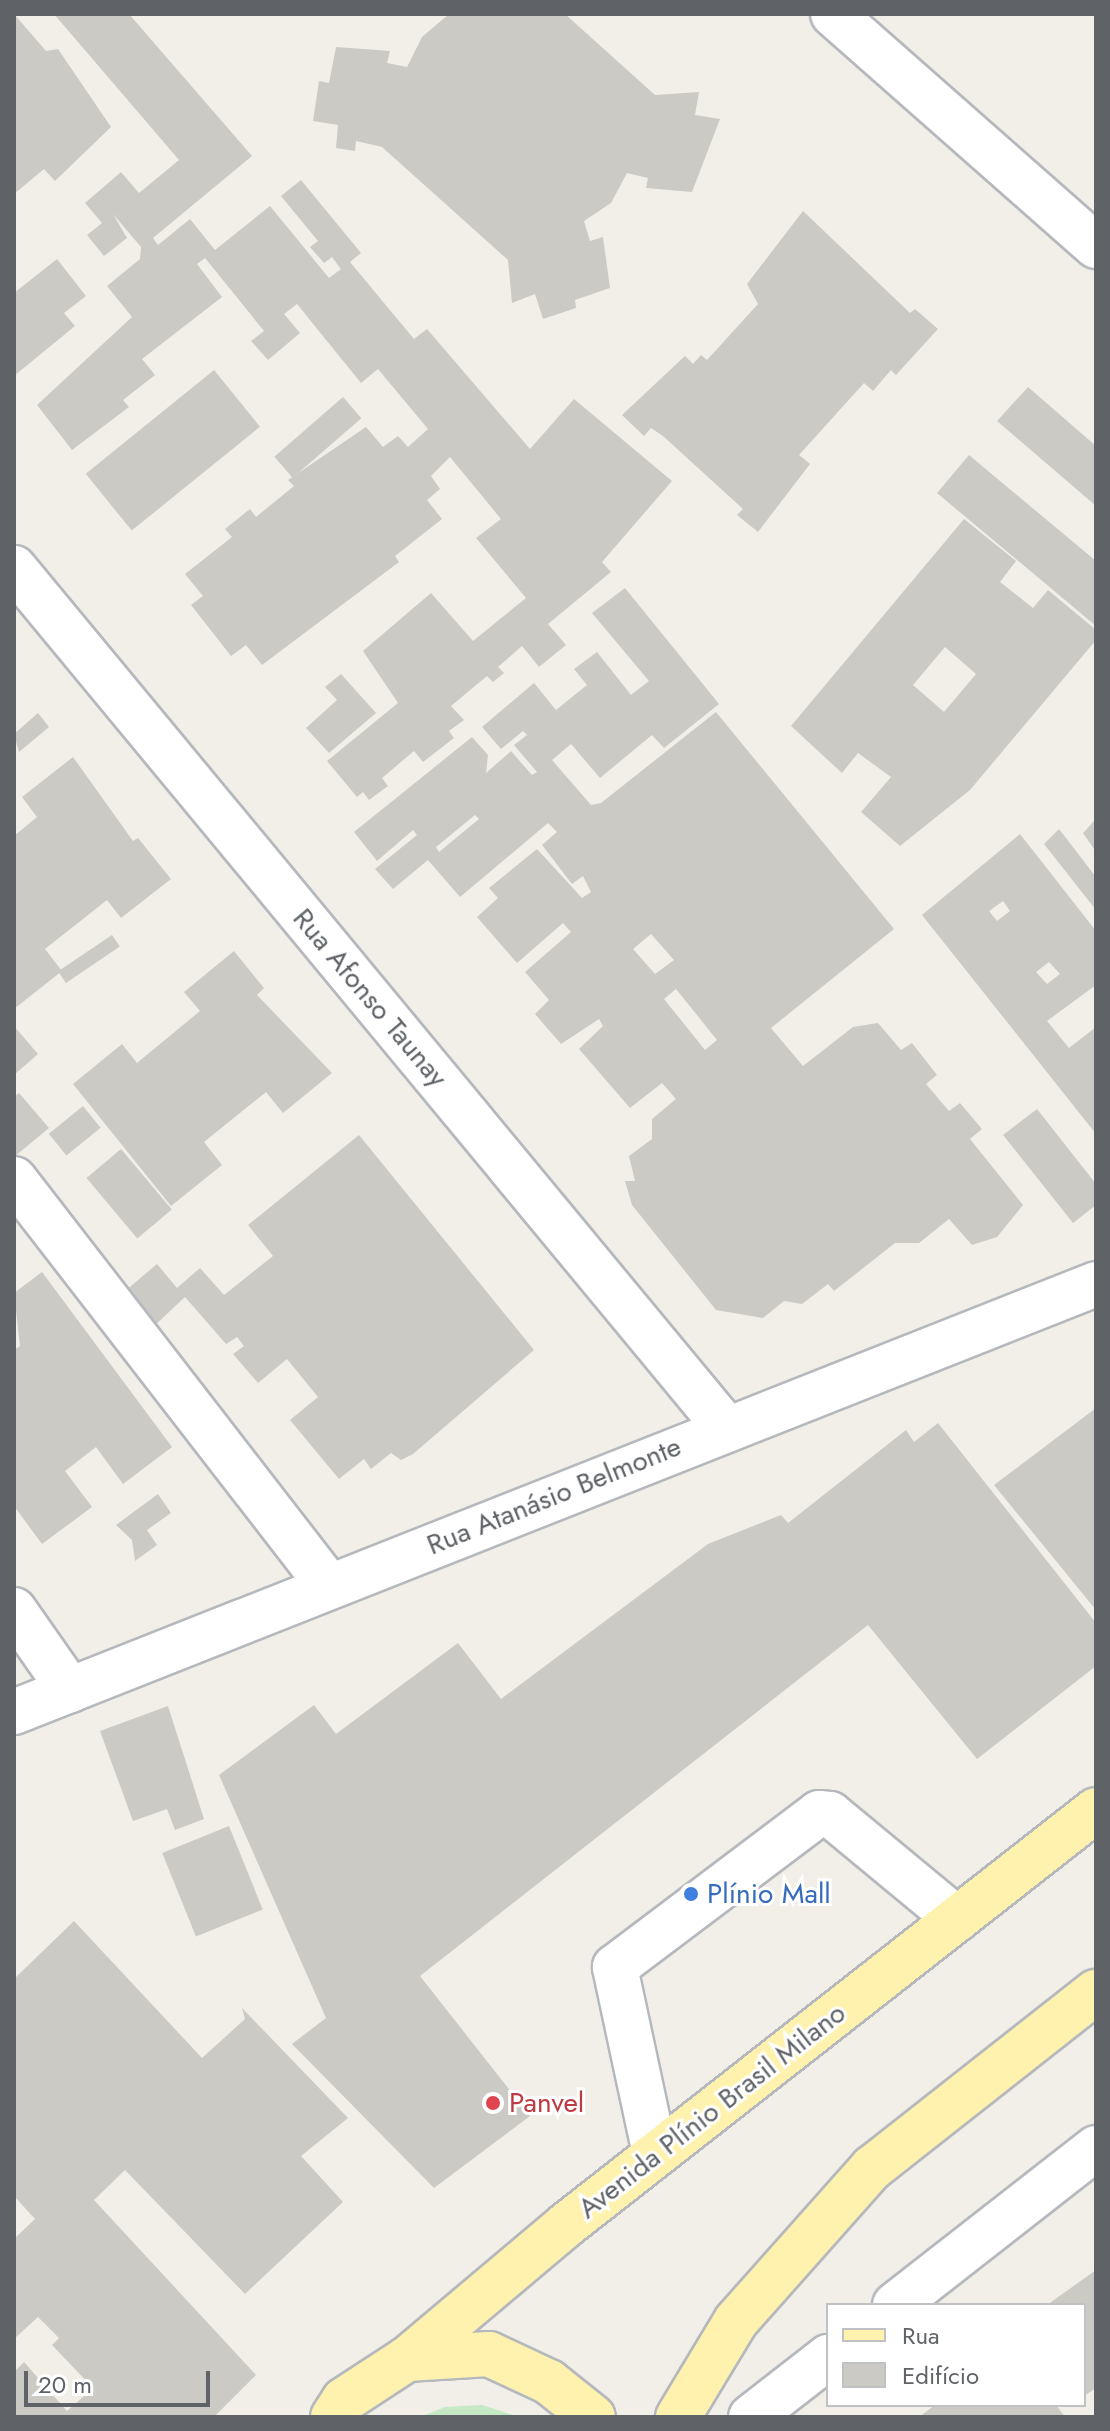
<!DOCTYPE html>
<meta charset="utf-8">
<style>
body{margin:0}
#map{position:relative;width:1110px;height:2431px;overflow:hidden;background:#f1efe8;font-family:Jost,sans-serif}
div>[style]{position:absolute}
.green>*{inset:0;background:#c5e8c5}
.building>*{inset:0;background:#cccac5;transform-origin:0 0}
.roads{filter:drop-shadow(2px 0 #b5b8bc) drop-shadow(-2px 0 #b5b8bc) drop-shadow(0 2px #b5b8bc) drop-shadow(0 -2px #b5b8bc)}
.minor>*{height:44px;margin:-22px;padding:0 22px;transform-origin:22px;border-radius:22px;background:#fff}
.major>*{height:44px;margin:-22px;padding:0 22px;transform-origin:22px;border-radius:22px;background:#fff2af}
.dots>*{width:22px;height:22px;translate:-50% -50%;box-sizing:border-box;border:4px solid #fff;border-radius:50%}
span{translate:-50% -50%;white-space:nowrap;text-align:center;line-height:1.15;-webkit-text-stroke:6px #fff;paint-order:stroke}
.street-label{font-size:28px;color:#5f6368}
.shop-label{font-size:28px;color:#366cbe}
.left{translate:0 -50%;text-align:left}
.health-label{font-size:28px;color:#be3a42}
.frame{position:absolute;inset:0;border:16px solid #5f6368;pointer-events:none}
.legend{position:absolute;left:826px;top:2303px;width:260px;height:104px;box-sizing:border-box;background:#fff;border:2px solid #bfc1c3;margin:0;padding:10px 14px;list-style:none;font-size:24px;color:#5f6368}
.legend li{display:flex;align-items:center;gap:16px;height:40px}
.legend b{width:40px;border:2px solid #bfc1c3}
.scale{position:absolute;left:24px;top:2371px;width:186px;height:36px;box-sizing:border-box;border:4px solid #5f6368;border-top:0;padding-left:10px;font-size:24px;line-height:28px;white-space:nowrap;color:#5f6368;-webkit-text-stroke:6px #fff;paint-order:stroke}
</style>
<div id="map">
<div class="green">
<i style="clip-path:polygon(482px 2405px,519px 2417px,420px 2417px,445px 2407px)"></i>
</div>
<div class="building">
<i style="clip-path:polygon(14px 14px,46px 51px,58px 49px,111px 127px,55px 181px,44px 169px,14px 194px)"></i>
<i style="clip-path:polygon(54px 14px,129px 14px,252px 156px,153px 238px,158px 245px,190px 219px,215px 250px,270px 206px,329px 278px,341px 269px,332px 257px,324px 263px,310px 247px,318px 241px,281px 196px,301px 180px,361px 253px,350px 262px,414px 339px,427px 329px,530px 449px,574px 399px,672px 481px,602px 562px,611px 572px,548px 624px,566px 645px,539px 667px,522px 646px,498px 667px,504px 673px,493px 682px,487px 676px,451px 706px,464px 720px,449px 731px,454px 738px,423px 762px,414px 751px,382px 778px,388px 786px,369px 800px,363px 792px,357px 797px,327px 761px,398px 703px,363px 651px,431px 593px,473px 641px,526px 598px,476px 538px,501px 519px,450px 457px,431px 476px,440px 489px,427px 500px,442px 519px,395px 556px,399px 562px,262px 665px,246px 645px,231px 656px,191px 605px,203px 596px,185px 574px,232px 537px,225px 529px,250px 509px,256px 517px,294px 486px,288px 480px,366px 427px,383px 447px,398px 436px,408px 447px,428px 429px,378px 369px,361px 383px,297px 304px,284px 314px,300px 333px,268px 360px,251px 341px,264px 331px,205px 258px,197px 264px,222px 297px,142px 359px,155px 375px,123px 400px,129px 407px,72px 450px,37px 405px,132px 317px,107px 286px,140px 259px,141px 247px,113px 214px,127px 238px,104px 256px,87px 235px,102px 223px,85px 203px,121px 172px,139px 193px,179px 160px)"></i>
<i style="clip-path:polygon(449px 14px,565px 14px,655px 95px,699px 92px,695px 115px,720px 119px,692px 192px,646px 188px,648px 178px,627px 173px,611px 203px,584px 221px,590px 241px,603px 237px,610px 288px,575px 300px,576px 308px,543px 319px,535px 294px,512px 303px,508px 260px,382px 147px,356px 141px,355px 151px,336px 148px,338px 125px,313px 121px,319px 81px,329px 83px,336px 47px,390px 51px,387px 63px,407px 67px,422px 37px)"></i>
<i style="clip-path:polygon(803px 211px,910px 313px,915px 309px,938px 329px,896px 375px,891px 370px,873px 391px,864px 383px,799px 455px,810px 464px,758px 532px,737px 515px,743px 509px,663px 436px,651px 428px,644px 436px,622px 415px,685px 356px,693px 364px,701px 355px,707px 360px,758px 304px,747px 284px)"></i>
<i style="clip-path:polygon(57px 259px,86px 296px,64px 313px,75px 326px,14px 376px,14px 293px)"></i>
<i style="left:214px;top:370px;width:73px;height:165px;rotate:51deg"></i>
<i style="clip-path:polygon(1028px 387px,1096px 446px,1096px 506px,997px 421px)"></i>
<i style="left:343px;top:397px;width:28px;height:91px;rotate:49deg"></i>
<i style="clip-path:polygon(969px 455px,1096px 561px,1096px 626px,937px 493px)"></i>
<i style="clip-path:polygon(evenodd,964px 519px,1016px 561px,1000px 582px,1033px 608px,1048px 590px,1096px 630px,1096px 640px,970px 790px,900px 846px,861px 812px,891px 777px,858px 753px,842px 773px,791px 726px,964px 519px,945px 647px,976px 674px,944px 712px,913px 685px,945px 647px)"></i>
<i style="clip-path:polygon(evenodd,625px 588px,719px 704px,664px 748px,652px 735px,600px 778px,571px 744px,552px 760px,591px 805px,601px 803px,716px 712px,894px 929px,771px 1028px,803px 1066px,853px 1027px,878px 1023px,901px 1050px,912px 1043px,937px 1075px,926px 1084px,949px 1111px,960px 1103px,982px 1129px,970px 1139px,1023px 1205px,997px 1237px,972px 1245px,949px 1219px,919px 1243px,895px 1243px,834px 1291px,828px 1284px,802px 1304px,784px 1301px,763px 1318px,716px 1310px,632px 1205px,625px 1181px,635px 1181px,629px 1156px,652px 1139px,652px 1119px,676px 1099px,662px 1083px,630px 1108px,579px 1049px,603px 1026px,599px 1019px,561px 1044px,535px 1014px,549px 1000px,525px 972px,571px 932px,563px 923px,517px 963px,477px 917px,498px 898px,489px 888px,537px 849px,582px 898px,591px 892px,583px 876px,572px 884px,542px 845px,557px 832px,548px 823px,460px 897px,428px 860px,393px 889px,375px 869px,417px 835px,413px 830px,377px 861px,354px 832px,472px 737px,488px 755px,486px 773px,511px 751px,532px 775px,537px 772px,514px 745px,527px 735px,523px 731px,501px 749px,482px 727px,534px 683px,556px 710px,587px 685px,574px 669px,597px 652px,631px 695px,649px 681px,592px 613px,625px 588px,475px 815px,479px 819px,439px 852px,436px 847px,475px 815px,625px 588px,651px 934px,674px 960px,655px 974px,633px 949px,651px 934px,625px 588px,676px 989px,717px 1040px,705px 1050px,664px 999px,676px 989px)"></i>
<i style="clip-path:polygon(341px 674px,376px 713px,329px 753px,306px 728px,337px 700px,325px 687px)"></i>
<i style="clip-path:polygon(38px 713px,49px 727px,19px 752px,14px 734px)"></i>
<i style="clip-path:polygon(73px 757px,133px 841px,138px 838px,171px 879px,121px 918px,107px 900px,45px 949px,62px 971px,14px 1009px,14px 836px,37px 817px,22px 797px)"></i>
<i style="clip-path:polygon(1096px 819px,1096px 852px,1083px 833px)"></i>
<i style="clip-path:polygon(1059px 829px,1096px 877px,1096px 910px,1044px 844px)"></i>
<i style="clip-path:polygon(evenodd,1020px 834px,1096px 931px,1096px 985px,1047px 1021px,1069px 1048px,1096px 1027px,1096px 1134px,922px 915px,1020px 834px,1003px 901px,1010px 911px,997px 921px,989px 911px,1003px 901px,1020px 834px,1049px 962px,1060px 974px,1047px 984px,1036px 972px,1049px 962px)"></i>
<i style="left:112px;top:935px;width:14px;height:65px;rotate:56deg"></i>
<i style="clip-path:polygon(234px 951px,264px 988px,257px 995px,332px 1073px,283px 1113px,266px 1092px,204px 1142px,222px 1165px,171px 1206px,73px 1084px,122px 1044px,137px 1063px,200px 1011px,184px 992px)"></i>
<i style="clip-path:polygon(14px 1026px,38px 1054px,14px 1075px)"></i>
<i style="clip-path:polygon(19px 1093px,49px 1128px,14px 1157px,14px 1097px)"></i>
<i style="left:83px;top:1106px;width:28px;height:44px;rotate:51deg"></i>
<i style="clip-path:polygon(1037px 1109px,1096px 1184px,1096px 1205px,1073px 1223px,1003px 1135px)"></i>
<i style="clip-path:polygon(359px 1135px,534px 1350px,413px 1454px,401px 1460px,391px 1453px,371px 1469px,364px 1459px,339px 1479px,290px 1420px,318px 1397px,287px 1359px,258px 1383px,233px 1354px,244px 1346px,237px 1337px,226px 1344px,185px 1297px,153px 1327px,124px 1292px,157px 1264px,177px 1288px,200px 1268px,224px 1295px,273px 1256px,248px 1225px)"></i>
<i style="left:121px;top:1149px;width:79px;height:45px;rotate:50deg"></i>
<i style="clip-path:polygon(42px 1272px,172px 1447px,123px 1484px,96px 1447px,65px 1471px,92px 1507px,42px 1544px,14px 1506px,14px 1350px,20px 1346px,14px 1293px)"></i>
<i style="clip-path:polygon(1096px 1408px,1096px 1610px,994px 1485px)"></i>
<i style="clip-path:polygon(938px 1423px,1096px 1623px,1096px 1666px,977px 1759px,868px 1625px,420px 1976px,530px 2116px,434px 2188px,292px 2044px,326px 2018px,219px 1775px,314px 1705px,336px 1734px,458px 1643px,501px 1699px,708px 1544px,781px 1515px,788px 1523px,906px 1430px,914px 1442px)"></i>
<i style="clip-path:polygon(158px 1494px,171px 1513px,147px 1530px,157px 1545px,135px 1561px,132px 1540px,116px 1525px)"></i>
<i style="clip-path:polygon(168px 1706px,204px 1819px,175px 1830px,167px 1809px,133px 1821px,100px 1731px)"></i>
<i style="left:229px;top:1826px;width:90px;height:72px;rotate:68deg"></i>
<i style="clip-path:polygon(74px 1921px,202px 2058px,245px 2019px,242px 2008px,348px 2118px,301px 2156px,343px 2202px,245px 2294px,125px 2170px,94px 2200px,256px 2375px,214px 2417px,14px 2417px,14px 2372px,24px 2362px,67px 2411px,93px 2388px,52px 2345px,59px 2338px,38px 2317px,14px 2339px,14px 2239px,35px 2219px,14px 2196px,14px 1979px)"></i>
<i style="clip-path:polygon(1096px 2270px,1096px 2388px,1084px 2396px,1084px 2305px,1047px 2305px)"></i>
<i style="clip-path:polygon(935px 2405px,1056px 2405px,1065px 2417px,919px 2417px)"></i>
</div>
<div class="roads">
<div class="minor">
<i style="left:833px;top:14px;width:351px;rotate:41.4deg"></i>
<i style="left:14px;top:568px;width:1116px;rotate:50.38deg"></i>
<i style="left:14px;top:1179px;width:515px;rotate:52.26deg"></i>
<i style="left:14px;top:1610px;width:98px;rotate:55deg"></i>
<i style="left:14px;top:1712px;width:1164px;rotate:-21.58deg"></i>
<i style="left:655px;top:2154px;width:191px;rotate:-102.1deg"></i>
<i style="left:615px;top:1967px;width:256px;rotate:-37deg"></i>
<i style="left:819px;top:1813px;width:11px;rotate:5deg"></i>
<i style="left:830px;top:1814px;width:165px;rotate:39.6deg"></i>
<i style="left:895px;top:2305px;width:255px;rotate:-38deg"></i>
<i style="left:751px;top:2417px;width:98px;rotate:-37.9deg"></i>
</div>
<div class="major">
<i style="left:407px;top:2359px;width:82px;rotate:-3.5deg"></i>
<i style="left:489px;top:2354px;width:66px;rotate:25deg"></i>
<i style="left:549px;top:2382px;width:56px;rotate:38.5deg"></i>
<i style="left:333px;top:2417px;width:20px;rotate:-57deg"></i>
<i style="left:344px;top:2400px;width:75px;rotate:-33.1deg"></i>
<i style="left:407px;top:2359px;width:208px;rotate:-40.1deg"></i>
<i style="left:566px;top:2225px;width:673px;rotate:-38.06deg"></i>
<i style="left:678px;top:2417px;width:112px;rotate:-58.9deg"></i>
<i style="left:736px;top:2321px;width:205px;rotate:-48.4deg"></i>
<i style="left:872px;top:2168px;width:285px;rotate:-38.2deg"></i>
</div>
</div>
<div class="dots">
<i style="left:691px;top:1894px;background:#3f7fe0"></i>
<i style="left:493px;top:2103px;background:#e0444e"></i>
</div>
<div class="street-label">
<span style="left:370px;top:998px;rotate:50deg">Rua Afonso Taunay</span>
<span style="left:554px;top:1496px;rotate:-22deg">Rua Atanásio Belmonte</span>
<span style="left:712px;top:2111px;rotate:-38deg">Avenida Plínio Brasil Milano</span>
</div>
<div class="shop-label">
<span class="left" style="left:707px;top:1894px">Plínio Mall</span>
</div>
<div class="health-label">
<span class="left" style="left:509px;top:2103px">Panvel</span>
</div>
<div class="frame"></div>
<ul class="legend">
<li><b style="height:10px;background:#fff2af"></b>Rua</li>
<li><b style="height:22px;background:#cccac5"></b>Edifício</li>
</ul>
<div class="scale">20 m</div>
</div>
